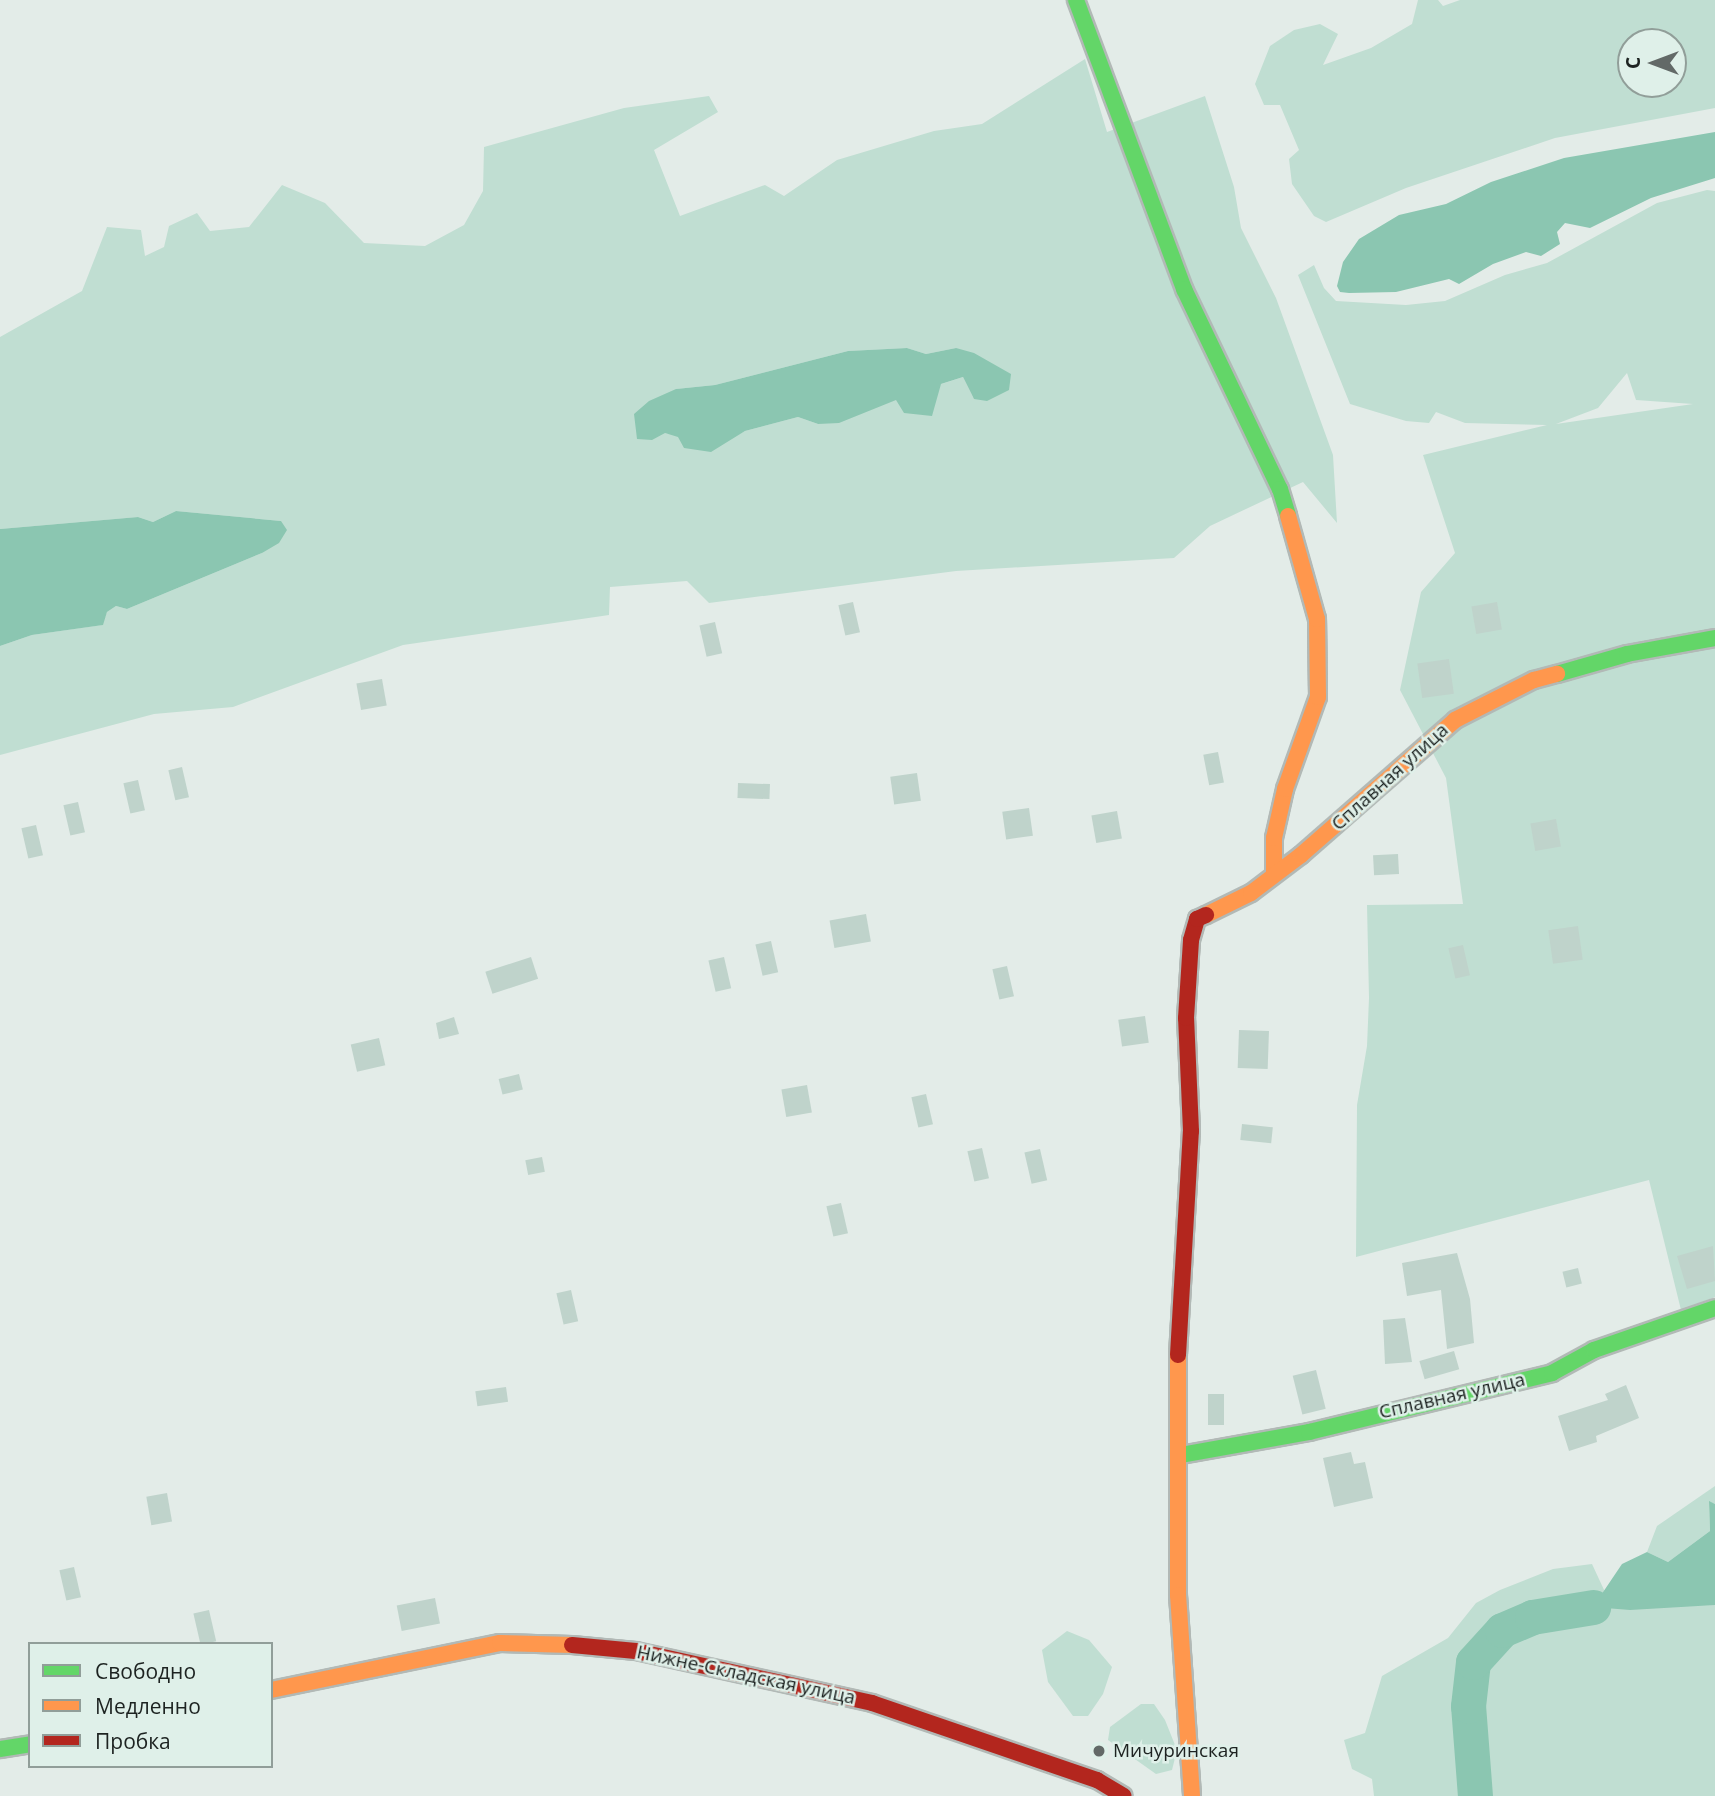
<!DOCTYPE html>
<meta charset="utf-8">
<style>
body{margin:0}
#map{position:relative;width:1715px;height:1796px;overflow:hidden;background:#e3ece8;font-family:"Open Sans",sans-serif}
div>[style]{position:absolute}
.green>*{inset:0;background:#c0ded2}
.water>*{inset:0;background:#8bc6b1}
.river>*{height:35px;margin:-17.5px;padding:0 17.5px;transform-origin:17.5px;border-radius:17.5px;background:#8bc6b1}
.building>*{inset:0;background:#bfd3cb;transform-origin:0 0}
.roads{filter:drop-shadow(2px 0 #b2b9b6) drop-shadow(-2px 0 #b2b9b6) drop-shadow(0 2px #b2b9b6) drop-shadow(0 -2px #b2b9b6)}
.fast>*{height:16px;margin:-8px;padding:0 8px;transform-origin:8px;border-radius:8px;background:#63d668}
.slow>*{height:16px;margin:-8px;padding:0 8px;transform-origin:8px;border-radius:8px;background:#ff974d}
.jam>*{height:16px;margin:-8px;padding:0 8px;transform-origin:8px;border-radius:8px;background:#b3261e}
.dots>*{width:19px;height:19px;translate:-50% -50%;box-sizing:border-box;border:4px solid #dff0e9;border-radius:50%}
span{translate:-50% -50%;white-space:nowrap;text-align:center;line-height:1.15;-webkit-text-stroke:5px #dff0e9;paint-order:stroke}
.street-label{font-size:19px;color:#1d2321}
.poi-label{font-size:19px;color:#1d2321}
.left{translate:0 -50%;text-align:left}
.legend{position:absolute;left:28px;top:1642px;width:245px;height:126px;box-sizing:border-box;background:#dff0e9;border:2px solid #919e99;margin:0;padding:9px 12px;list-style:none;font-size:21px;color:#1d2321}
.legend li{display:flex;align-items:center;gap:14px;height:35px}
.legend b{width:35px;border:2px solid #919e99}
.north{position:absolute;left:1617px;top:28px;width:70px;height:70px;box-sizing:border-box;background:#dff0e9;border:2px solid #919e99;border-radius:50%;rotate:270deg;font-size:19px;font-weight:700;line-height:28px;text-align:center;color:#1d2321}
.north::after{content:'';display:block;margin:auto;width:24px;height:32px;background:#626967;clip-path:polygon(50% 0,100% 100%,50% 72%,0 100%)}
</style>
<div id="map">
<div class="green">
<i style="clip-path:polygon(evenodd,1418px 0,1438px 0,1443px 6px,1460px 0,1715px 0,1715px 108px,1555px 138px,1406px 188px,1326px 222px,1314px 216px,1292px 184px,1289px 159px,1299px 150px,1280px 105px,1264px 105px,1255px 84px,1270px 46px,1294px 30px,1320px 24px,1338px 34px,1323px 65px,1371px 48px,1412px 24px,1418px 0,1631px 42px,1673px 42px,1673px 84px,1631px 84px,1631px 42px)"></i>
<i style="clip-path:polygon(evenodd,1085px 59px,1107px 132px,1205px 96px,1234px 187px,1241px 228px,1276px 298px,1333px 455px,1337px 523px,1303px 482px,1210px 526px,1174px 558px,956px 571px,709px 603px,687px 581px,610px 587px,609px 615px,403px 645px,233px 707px,154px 714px,0 755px,0 646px,32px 635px,102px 625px,107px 612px,116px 606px,127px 609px,262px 553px,281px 521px,176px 511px,153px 522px,138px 517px,0 529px,0 337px,82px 291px,107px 227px,141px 230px,145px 256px,164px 247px,169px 226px,197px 213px,210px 231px,249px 227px,282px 185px,325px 203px,364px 243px,425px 246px,464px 225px,483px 191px,484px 147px,624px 108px,709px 96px,718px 112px,654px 150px,680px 216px,765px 185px,784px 196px,837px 160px,934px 131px,982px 124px,1085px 59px,907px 348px,926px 354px,956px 348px,974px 399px,963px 377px,818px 424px,798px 417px,745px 431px,721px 443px,665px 433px,676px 389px,715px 385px,848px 351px,907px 348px)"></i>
<i style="clip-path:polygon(evenodd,1707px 190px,1715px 191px,1715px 1297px,1681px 1310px,1649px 1180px,1356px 1257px,1357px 1105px,1367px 1046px,1369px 998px,1367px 905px,1463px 904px,1446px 778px,1400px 690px,1421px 592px,1455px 553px,1423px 455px,1547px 425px,1465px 423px,1436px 412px,1429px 423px,1406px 421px,1350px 404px,1298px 275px,1314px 265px,1324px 288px,1336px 301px,1406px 305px,1445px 301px,1505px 275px,1547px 263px,1657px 203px,1707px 190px,1627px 373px,1636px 400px,1693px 404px,1556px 424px,1598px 408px,1627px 373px)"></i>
<i style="clip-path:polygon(1715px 1486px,1715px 1504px,1709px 1502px,1710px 1531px,1668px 1562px,1647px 1552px,1657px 1526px)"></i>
<i style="clip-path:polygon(1592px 1564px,1605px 1592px,1594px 1607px,1715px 1605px,1715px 1796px,1374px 1796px,1372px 1779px,1352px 1769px,1344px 1740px,1365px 1733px,1382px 1676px,1448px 1638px,1476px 1603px,1500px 1590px,1553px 1569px)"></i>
<i style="clip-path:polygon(1067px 1631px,1089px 1640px,1112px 1667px,1103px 1694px,1088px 1716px,1073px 1716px,1048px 1682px,1042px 1650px)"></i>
<i style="clip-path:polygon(1141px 1704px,1154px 1704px,1165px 1720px,1177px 1750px,1172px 1770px,1156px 1774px,1108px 1740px,1110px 1727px)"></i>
</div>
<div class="water">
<i style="clip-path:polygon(1715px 132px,1715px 178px,1651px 198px,1590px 228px,1565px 223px,1557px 232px,1560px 244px,1541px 256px,1526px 252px,1493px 264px,1459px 284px,1449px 279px,1396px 292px,1349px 293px,1340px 292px,1337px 286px,1343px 262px,1359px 239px,1399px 215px,1446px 204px,1491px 182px,1564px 158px)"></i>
<i style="clip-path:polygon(907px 348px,926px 354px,956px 348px,974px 353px,1011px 374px,1009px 390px,987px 401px,974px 399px,963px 377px,941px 384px,932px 416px,904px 413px,896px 400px,839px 423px,818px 424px,798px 417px,745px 431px,711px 452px,684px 448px,678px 437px,665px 433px,652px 440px,637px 439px,634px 414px,649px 401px,676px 389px,715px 385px,848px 351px)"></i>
<i style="clip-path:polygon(176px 511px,281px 521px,287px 530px,279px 543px,262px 553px,127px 609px,116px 606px,107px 612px,103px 625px,32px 635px,0 646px,0 529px,138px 517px,153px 522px)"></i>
<i style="clip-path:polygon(1709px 1501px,1715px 1504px,1715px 1605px,1630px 1610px,1593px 1607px,1622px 1564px,1647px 1552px,1668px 1562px,1710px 1531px)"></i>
</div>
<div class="river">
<i style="left:1475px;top:1796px;width:90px;rotate:-94.4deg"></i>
<i style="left:1468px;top:1706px;width:44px;rotate:-83.5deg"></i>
<i style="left:1473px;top:1662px;width:43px;rotate:-47.8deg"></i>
<i style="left:1502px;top:1630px;width:33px;rotate:-23deg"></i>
<i style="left:1532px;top:1617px;width:62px;rotate:-9.3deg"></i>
</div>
<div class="building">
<i style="left:853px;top:602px;width:31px;height:15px;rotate:77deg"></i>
<i style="left:1497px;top:602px;width:28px;height:26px;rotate:80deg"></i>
<i style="left:715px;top:622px;width:32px;height:16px;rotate:77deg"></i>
<i style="left:1449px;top:659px;width:35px;height:32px;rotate:82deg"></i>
<i style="left:382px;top:679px;width:27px;height:26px;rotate:80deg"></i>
<i style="left:1218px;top:752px;width:31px;height:15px;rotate:79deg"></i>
<i style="left:182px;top:767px;width:31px;height:14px;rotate:77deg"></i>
<i style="left:917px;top:773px;width:28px;height:27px;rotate:82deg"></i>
<i style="left:138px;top:780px;width:31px;height:15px;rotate:77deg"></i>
<i style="left:738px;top:783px;width:32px;height:15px;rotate:2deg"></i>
<i style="left:78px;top:802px;width:31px;height:15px;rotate:77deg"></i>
<i style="left:1029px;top:808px;width:28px;height:27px;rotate:82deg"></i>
<i style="left:1117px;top:811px;width:28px;height:26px;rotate:80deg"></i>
<i style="left:1556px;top:819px;width:28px;height:26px;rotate:80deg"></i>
<i style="left:36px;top:825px;width:31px;height:15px;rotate:77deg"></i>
<i style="left:1398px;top:854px;width:20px;height:25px;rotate:87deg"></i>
<i style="left:866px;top:914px;width:28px;height:37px;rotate:80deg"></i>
<i style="left:1578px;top:926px;width:34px;height:30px;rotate:82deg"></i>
<i style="left:771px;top:941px;width:32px;height:16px;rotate:77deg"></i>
<i style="left:1463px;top:945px;width:31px;height:15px;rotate:77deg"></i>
<i style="left:531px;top:957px;width:23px;height:48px;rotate:72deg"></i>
<i style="left:724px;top:957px;width:32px;height:16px;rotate:77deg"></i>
<i style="left:1007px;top:966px;width:31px;height:15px;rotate:77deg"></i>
<i style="left:1145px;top:1016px;width:27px;height:27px;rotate:82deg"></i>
<i style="clip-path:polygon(454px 1017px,459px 1034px,439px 1039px,436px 1023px)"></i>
<i style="left:1239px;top:1030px;width:30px;height:38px;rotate:2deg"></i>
<i style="left:379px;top:1038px;width:28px;height:29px;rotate:77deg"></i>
<i style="left:519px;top:1074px;width:16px;height:21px;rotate:76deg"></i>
<i style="left:807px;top:1085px;width:28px;height:26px;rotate:80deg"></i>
<i style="left:926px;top:1094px;width:31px;height:15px;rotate:77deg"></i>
<i style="left:1242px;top:1124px;width:31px;height:16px;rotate:6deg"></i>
<i style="left:982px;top:1148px;width:31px;height:15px;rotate:77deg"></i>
<i style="left:1040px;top:1149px;width:32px;height:16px;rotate:77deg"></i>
<i style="left:542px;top:1157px;width:15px;height:17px;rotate:79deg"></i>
<i style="left:841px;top:1203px;width:31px;height:15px;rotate:77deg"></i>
<i style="clip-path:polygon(1713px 1246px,1715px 1281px,1687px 1289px,1677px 1256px)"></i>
<i style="clip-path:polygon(1457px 1253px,1470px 1299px,1474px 1343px,1447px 1349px,1441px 1290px,1407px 1296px,1402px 1263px)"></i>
<i style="left:1578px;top:1268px;width:16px;height:16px;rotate:76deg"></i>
<i style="left:571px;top:1290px;width:32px;height:15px;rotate:77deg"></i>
<i style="clip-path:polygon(1405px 1318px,1412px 1362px,1385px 1364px,1383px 1320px)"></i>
<i style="left:1454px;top:1351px;width:19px;height:36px;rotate:74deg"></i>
<i style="left:1316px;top:1370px;width:40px;height:24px;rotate:76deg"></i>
<i style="clip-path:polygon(1626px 1385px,1639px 1418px,1596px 1436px,1597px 1442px,1569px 1451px,1558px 1416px,1608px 1400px,1605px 1394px)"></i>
<i style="left:506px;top:1387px;width:15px;height:31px;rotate:82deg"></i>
<i style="left:1208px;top:1394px;width:16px;height:31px"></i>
<i style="clip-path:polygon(1351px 1452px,1354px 1464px,1365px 1462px,1373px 1498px,1334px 1507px,1323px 1458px)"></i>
<i style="left:167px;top:1493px;width:29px;height:21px;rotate:80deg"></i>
<i style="left:74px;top:1567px;width:31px;height:15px;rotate:77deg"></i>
<i style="left:435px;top:1598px;width:26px;height:39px;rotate:79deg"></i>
<i style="left:209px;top:1610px;width:32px;height:16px;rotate:77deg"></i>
</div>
<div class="roads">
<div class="fast">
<i style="left:1076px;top:0;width:309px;rotate:69.5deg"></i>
<i style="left:1184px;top:289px;width:222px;rotate:64.4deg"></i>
<i style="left:1280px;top:489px;width:28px;rotate:73deg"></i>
<i style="left:1557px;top:674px;width:73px;rotate:-15.9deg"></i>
<i style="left:1627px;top:654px;width:89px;rotate:-10.3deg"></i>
<i style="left:1181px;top:1455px;width:130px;rotate:-10.2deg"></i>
<i style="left:1309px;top:1432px;width:250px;rotate:-13.6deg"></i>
<i style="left:1552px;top:1373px;width:48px;rotate:-28.7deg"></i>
<i style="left:1594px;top:1350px;width:128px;rotate:-19.1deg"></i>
<i style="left:0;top:1749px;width:30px;rotate:-9deg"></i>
</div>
<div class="slow">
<i style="left:1274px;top:874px;width:36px;rotate:-90deg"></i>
<i style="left:1274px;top:838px;width:50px;rotate:-77.3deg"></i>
<i style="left:1285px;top:789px;width:98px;rotate:-70.3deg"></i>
<i style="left:1318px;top:697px;width:78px;rotate:-90.7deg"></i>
<i style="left:1317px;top:619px;width:107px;rotate:-105.7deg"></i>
<i style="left:1206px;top:915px;width:50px;rotate:-26.1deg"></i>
<i style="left:1251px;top:893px;width:63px;rotate:-37.2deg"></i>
<i style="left:1301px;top:855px;width:205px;rotate:-41.2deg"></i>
<i style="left:1455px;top:720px;width:89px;rotate:-26.9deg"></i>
<i style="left:1534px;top:680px;width:24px;rotate:-15deg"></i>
<i style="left:1178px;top:1355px;width:240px;rotate:90deg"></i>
<i style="left:1178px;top:1595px;width:201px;rotate:86deg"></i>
<i style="left:271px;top:1690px;width:234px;rotate:-11.6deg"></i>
<i style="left:500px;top:1643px;width:72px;rotate:1.6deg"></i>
</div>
<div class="jam">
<i style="left:1178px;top:1355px;width:224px;rotate:-86.7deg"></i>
<i style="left:1191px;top:1131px;width:113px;rotate:-92.5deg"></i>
<i style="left:1186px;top:1018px;width:78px;rotate:-86.3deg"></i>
<i style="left:1191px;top:940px;width:22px;rotate:-74deg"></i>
<i style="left:1197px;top:919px;width:10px;rotate:-24deg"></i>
<i style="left:572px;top:1645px;width:64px;rotate:5.4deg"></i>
<i style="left:636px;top:1651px;width:242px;rotate:12.4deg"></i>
<i style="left:872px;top:1703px;width:238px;rotate:18.9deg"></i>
<i style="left:1097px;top:1780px;width:31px;rotate:31deg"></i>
</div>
</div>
<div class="dots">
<i style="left:1099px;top:1751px;background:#626967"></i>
</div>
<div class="street-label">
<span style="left:1390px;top:777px;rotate:-42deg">Сплавная улица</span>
<span style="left:1452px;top:1396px;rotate:-13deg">Сплавная улица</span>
<span style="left:746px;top:1675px;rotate:12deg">Нижне-Складская улица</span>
</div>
<div class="poi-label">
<span class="left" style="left:1113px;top:1751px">Мичуринская</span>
</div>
<ul class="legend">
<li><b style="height:9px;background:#63d668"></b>Свободно</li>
<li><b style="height:9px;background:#ff974d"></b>Медленно</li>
<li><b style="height:9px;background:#b3261e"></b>Пробка</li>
</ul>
<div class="north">С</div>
</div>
